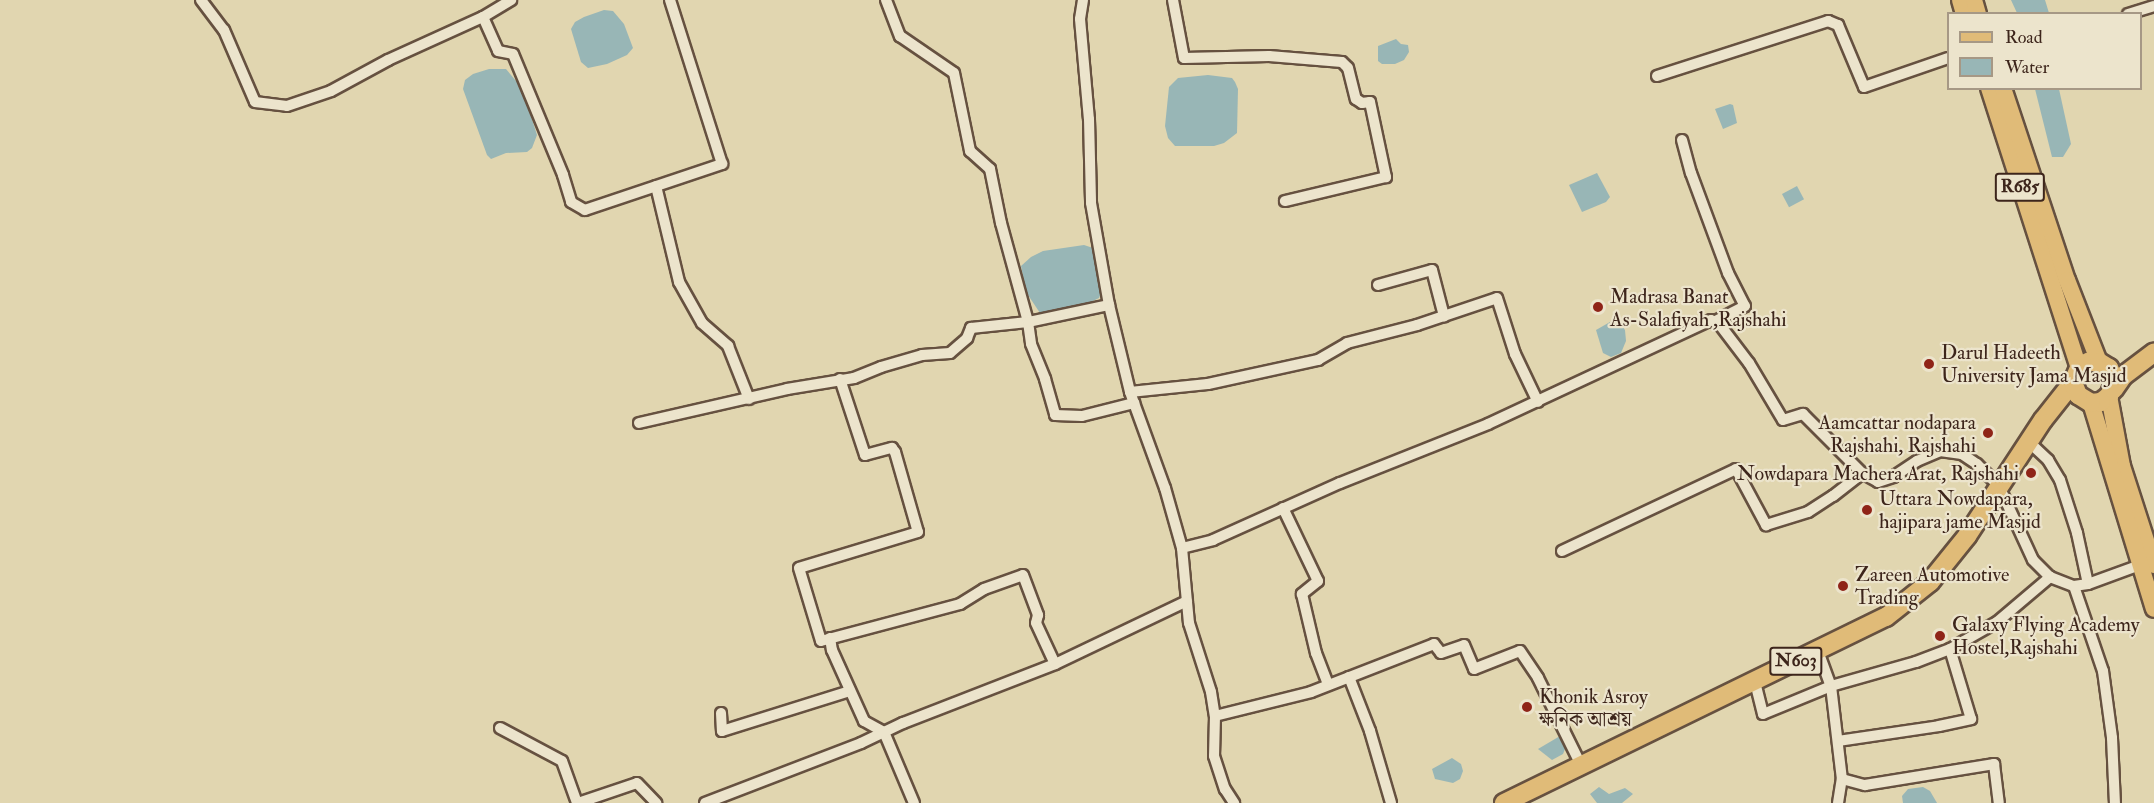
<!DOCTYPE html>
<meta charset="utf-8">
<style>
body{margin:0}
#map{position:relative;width:2154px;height:803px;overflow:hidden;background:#e1d6b0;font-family:"IM FELL Double Pica","Noto Serif Bengali",serif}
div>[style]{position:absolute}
.water>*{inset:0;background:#98b6b6;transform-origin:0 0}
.roads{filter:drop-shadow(2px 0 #665140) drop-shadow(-2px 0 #665140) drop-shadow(0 2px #665140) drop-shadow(0 -2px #665140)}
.minor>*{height:10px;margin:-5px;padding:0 5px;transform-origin:5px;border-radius:5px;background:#ece4cc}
.primary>*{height:16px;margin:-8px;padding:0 8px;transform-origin:8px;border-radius:8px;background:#e0bb78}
.trunk>*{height:18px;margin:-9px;padding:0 9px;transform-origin:9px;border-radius:9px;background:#e0bb78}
.dots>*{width:16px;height:16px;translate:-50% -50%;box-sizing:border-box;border:3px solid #ece4cc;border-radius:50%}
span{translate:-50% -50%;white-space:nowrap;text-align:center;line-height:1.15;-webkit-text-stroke:4.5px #ece4cc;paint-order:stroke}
.shield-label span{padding:2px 4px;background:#ece4cc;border:2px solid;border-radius:4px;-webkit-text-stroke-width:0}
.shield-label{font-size:18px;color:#3d251b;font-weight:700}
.poi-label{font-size:20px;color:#3d251b}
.left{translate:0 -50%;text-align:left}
.right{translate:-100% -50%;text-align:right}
.legend{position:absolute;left:1947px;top:12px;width:195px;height:78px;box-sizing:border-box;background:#ece4cc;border:2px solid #a69885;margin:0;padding:8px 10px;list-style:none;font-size:18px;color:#3d251b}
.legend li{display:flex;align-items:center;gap:12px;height:30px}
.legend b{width:30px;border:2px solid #a69885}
</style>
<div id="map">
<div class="water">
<i style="clip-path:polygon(2011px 0,2045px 0,2049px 13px,2017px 13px)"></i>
<i style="clip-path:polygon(604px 10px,613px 11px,624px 24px,633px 48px,627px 55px,607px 64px,588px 68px,581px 62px,571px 29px,575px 22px,584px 17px)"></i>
<i style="clip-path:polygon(1396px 39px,1401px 44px,1408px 45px,1409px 52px,1404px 60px,1395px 64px,1382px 64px,1378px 61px,1378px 46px)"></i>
<i style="clip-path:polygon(489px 69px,506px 69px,522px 88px,537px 135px,532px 148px,527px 152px,506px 153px,491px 159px,487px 155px,463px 89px,465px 80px,473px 74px)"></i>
<i style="clip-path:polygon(1208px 75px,1232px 78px,1235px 82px,1238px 89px,1237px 133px,1224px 143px,1214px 146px,1175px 146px,1168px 138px,1165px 126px,1169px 87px,1178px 78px)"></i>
<i style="clip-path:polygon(2035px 89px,2059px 89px,2071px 144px,2063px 157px,2052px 157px)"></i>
<i style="clip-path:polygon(1730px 104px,1733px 105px,1737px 123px,1723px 129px,1715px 109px)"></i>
<i style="clip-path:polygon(1597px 173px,1610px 197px,1606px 202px,1582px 212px,1569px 185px)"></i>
<i style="left:1797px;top:186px;width:15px;height:17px;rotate:62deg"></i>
<i style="clip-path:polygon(1084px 245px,1093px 248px,1098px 259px,1102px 291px,1099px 298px,1079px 308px,1040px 313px,1026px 292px,1021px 266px,1031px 257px,1043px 251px)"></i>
<i style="clip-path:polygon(1618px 321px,1625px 330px,1626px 341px,1621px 353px,1611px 357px,1603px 353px,1596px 330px,1610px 322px)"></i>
<i style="clip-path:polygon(1560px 736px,1565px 749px,1563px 754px,1552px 760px,1538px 749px)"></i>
<i style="clip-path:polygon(1452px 758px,1461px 764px,1463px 771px,1460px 779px,1453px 783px,1435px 779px,1432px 769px)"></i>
<i style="clip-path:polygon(1599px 787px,1609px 794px,1625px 788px,1633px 794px,1622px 803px,1597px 803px,1590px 794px)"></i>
<i style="clip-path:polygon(1923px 787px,1930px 791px,1937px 803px,1903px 803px,1902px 796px,1908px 789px)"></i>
</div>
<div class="roads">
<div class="minor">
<i style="left:201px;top:0;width:38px;rotate:53deg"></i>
<i style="left:224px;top:30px;width:78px;rotate:66.7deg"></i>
<i style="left:255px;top:102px;width:32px;rotate:7deg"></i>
<i style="left:287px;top:106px;width:46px;rotate:-18.8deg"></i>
<i style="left:331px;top:91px;width:65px;rotate:-28.5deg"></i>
<i style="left:388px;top:60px;width:104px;rotate:-24.4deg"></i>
<i style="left:483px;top:17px;width:33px;rotate:-31deg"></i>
<i style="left:886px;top:0;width:39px;rotate:69deg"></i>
<i style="left:900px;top:36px;width:65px;rotate:34.4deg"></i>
<i style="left:954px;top:73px;width:80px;rotate:78.4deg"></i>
<i style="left:970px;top:151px;width:27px;rotate:42deg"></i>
<i style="left:990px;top:169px;width:55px;rotate:78.5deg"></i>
<i style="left:1001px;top:223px;width:103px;rotate:74.7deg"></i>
<i style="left:1028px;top:322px;width:22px;rotate:82deg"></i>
<i style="left:1031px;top:344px;width:38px;rotate:68deg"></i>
<i style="left:1045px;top:379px;width:37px;rotate:74deg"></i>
<i style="left:1055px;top:415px;width:27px;rotate:2deg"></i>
<i style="left:1082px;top:416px;width:54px;rotate:-14deg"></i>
<i style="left:1083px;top:0;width:19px;rotate:99deg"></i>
<i style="left:1080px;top:19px;width:100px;rotate:84.9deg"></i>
<i style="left:1089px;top:119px;width:84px;rotate:88.6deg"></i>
<i style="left:1091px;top:203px;width:104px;rotate:80deg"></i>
<i style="left:1109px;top:305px;width:89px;rotate:76.4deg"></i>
<i style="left:1130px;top:392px;width:102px;rotate:70deg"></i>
<i style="left:1165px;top:488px;width:62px;rotate:74.2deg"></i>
<i style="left:1182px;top:548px;width:75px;rotate:84.7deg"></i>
<i style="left:1189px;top:623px;width:72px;rotate:72.3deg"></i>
<i style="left:1211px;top:692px;width:24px;rotate:81deg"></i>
<i style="left:1215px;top:716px;width:40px;rotate:91.4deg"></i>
<i style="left:1214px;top:756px;width:35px;rotate:72deg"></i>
<i style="left:1225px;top:789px;width:17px;rotate:57deg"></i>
<i style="left:1173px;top:0;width:59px;rotate:79.3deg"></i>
<i style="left:1184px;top:58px;width:85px;rotate:-1.3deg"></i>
<i style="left:1269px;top:56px;width:73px;rotate:4.7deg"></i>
<i style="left:1342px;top:62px;width:8px;rotate:45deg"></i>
<i style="left:1348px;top:68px;width:32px;rotate:76deg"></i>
<i style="left:1356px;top:99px;width:7px;rotate:34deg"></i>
<i style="left:1362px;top:103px;width:8px;rotate:-7deg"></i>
<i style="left:1370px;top:102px;width:77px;rotate:78deg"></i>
<i style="left:1386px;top:177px;width:104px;rotate:166.6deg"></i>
<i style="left:2128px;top:14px;width:27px;rotate:-17deg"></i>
<i style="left:483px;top:17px;width:37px;rotate:66deg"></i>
<i style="left:498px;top:51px;width:15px;rotate:11deg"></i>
<i style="left:513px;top:54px;width:131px;rotate:67.5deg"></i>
<i style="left:563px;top:175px;width:28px;rotate:73deg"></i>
<i style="left:571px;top:202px;width:16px;rotate:30deg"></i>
<i style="left:585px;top:210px;width:145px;rotate:-18.6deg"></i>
<i style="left:722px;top:164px;width:172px;rotate:-107.6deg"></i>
<i style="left:1657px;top:76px;width:180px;rotate:-17.8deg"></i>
<i style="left:1828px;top:21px;width:11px;rotate:22deg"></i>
<i style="left:1838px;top:25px;width:67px;rotate:67.2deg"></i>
<i style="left:1864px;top:87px;width:89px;rotate:-19deg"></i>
<i style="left:1682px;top:140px;width:34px;rotate:75deg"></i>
<i style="left:1691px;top:173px;width:107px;rotate:69.7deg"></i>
<i style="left:1728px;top:273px;width:37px;rotate:63deg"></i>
<i style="left:1745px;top:306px;width:33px;rotate:153deg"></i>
<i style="left:656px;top:186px;width:99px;rotate:76.5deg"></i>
<i style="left:679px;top:282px;width:47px;rotate:60.7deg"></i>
<i style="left:702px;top:323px;width:35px;rotate:41deg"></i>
<i style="left:728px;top:346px;width:57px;rotate:68.4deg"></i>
<i style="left:1378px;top:285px;width:56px;rotate:-15.5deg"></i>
<i style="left:1432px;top:270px;width:48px;rotate:75.4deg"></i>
<i style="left:840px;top:379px;width:80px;rotate:71.8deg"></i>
<i style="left:865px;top:455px;width:28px;rotate:-15deg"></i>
<i style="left:892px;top:448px;width:5px;rotate:53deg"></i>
<i style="left:895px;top:452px;width:83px;rotate:74deg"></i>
<i style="left:918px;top:532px;width:124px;rotate:163.2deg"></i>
<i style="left:799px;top:568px;width:76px;rotate:73.2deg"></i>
<i style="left:821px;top:641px;width:144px;rotate:-14.9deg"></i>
<i style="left:960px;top:604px;width:28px;rotate:-32deg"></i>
<i style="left:984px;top:589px;width:41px;rotate:-19.7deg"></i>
<i style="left:1023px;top:575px;width:43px;rotate:69.4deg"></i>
<i style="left:1038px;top:615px;width:8px;rotate:104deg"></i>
<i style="left:1036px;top:623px;width:45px;rotate:65.1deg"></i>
<i style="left:1130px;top:392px;width:78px;rotate:-5.9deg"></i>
<i style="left:1208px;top:384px;width:113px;rotate:-12.3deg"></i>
<i style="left:1318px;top:360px;width:34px;rotate:-30deg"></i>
<i style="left:1347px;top:343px;width:72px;rotate:-14.4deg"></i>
<i style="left:1417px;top:325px;width:84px;rotate:-18.6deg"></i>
<i style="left:1497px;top:298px;width:59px;rotate:72.2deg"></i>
<i style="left:1515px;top:354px;width:53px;rotate:64.4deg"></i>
<i style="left:639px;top:423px;width:152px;rotate:-12.9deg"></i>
<i style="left:787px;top:389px;width:68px;rotate:-9.3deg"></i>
<i style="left:854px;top:378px;width:29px;rotate:-22deg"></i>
<i style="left:881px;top:367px;width:43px;rotate:-16.3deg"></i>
<i style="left:922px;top:355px;width:28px;rotate:-4deg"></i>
<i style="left:950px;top:353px;width:23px;rotate:-41deg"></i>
<i style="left:967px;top:338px;width:11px;rotate:-68deg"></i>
<i style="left:971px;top:328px;width:57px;rotate:-6deg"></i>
<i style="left:1028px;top:322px;width:83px;rotate:-11.9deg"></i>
<i style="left:2030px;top:443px;width:25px;rotate:43deg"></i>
<i style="left:2048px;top:460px;width:23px;rotate:59deg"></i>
<i style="left:2060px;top:480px;width:56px;rotate:72.2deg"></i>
<i style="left:2077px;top:533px;width:52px;rotate:77.8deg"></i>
<i style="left:1283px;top:508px;width:81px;rotate:64.4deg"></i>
<i style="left:1318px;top:581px;width:21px;rotate:141deg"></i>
<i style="left:1302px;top:594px;width:61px;rotate:76.7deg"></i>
<i style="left:1316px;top:653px;width:34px;rotate:69deg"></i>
<i style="left:1182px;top:548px;width:32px;rotate:-14deg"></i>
<i style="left:1213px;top:540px;width:139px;rotate:-24.2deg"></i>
<i style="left:1340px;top:483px;width:159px;rotate:-21.7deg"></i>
<i style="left:1488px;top:424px;width:246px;rotate:-25deg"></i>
<i style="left:1711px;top:320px;width:10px;rotate:29deg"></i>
<i style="left:1720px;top:325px;width:48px;rotate:52.7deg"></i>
<i style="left:1749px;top:363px;width:66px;rotate:59.2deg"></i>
<i style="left:1783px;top:420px;width:21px;rotate:-17deg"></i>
<i style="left:1803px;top:414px;width:83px;rotate:45deg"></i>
<i style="left:1862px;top:473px;width:18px;rotate:29deg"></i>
<i style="left:1878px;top:482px;width:16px;rotate:-18deg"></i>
<i style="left:1893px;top:477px;width:29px;rotate:-34deg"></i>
<i style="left:1917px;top:461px;width:25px;rotate:-23deg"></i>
<i style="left:1940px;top:451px;width:22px;rotate:8deg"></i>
<i style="left:1962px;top:454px;width:18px;rotate:34deg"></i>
<i style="left:1977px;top:464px;width:31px;rotate:45deg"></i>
<i style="left:1999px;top:486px;width:81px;rotate:65.3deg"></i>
<i style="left:2033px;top:560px;width:24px;rotate:45deg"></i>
<i style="left:2050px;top:577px;width:26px;rotate:21deg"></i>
<i style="left:2074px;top:586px;width:14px;rotate:-8deg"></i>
<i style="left:2088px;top:584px;width:55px;rotate:-20.1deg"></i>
<i style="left:1562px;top:551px;width:192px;rotate:-25.2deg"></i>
<i style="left:1736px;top:469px;width:64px;rotate:61.8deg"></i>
<i style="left:1766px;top:525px;width:44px;rotate:-17.2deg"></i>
<i style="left:1808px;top:512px;width:30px;rotate:-33deg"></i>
<i style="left:1833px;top:496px;width:37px;rotate:-38deg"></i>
<i style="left:2074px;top:586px;width:90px;rotate:71.2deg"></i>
<i style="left:2103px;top:671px;width:68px;rotate:82.3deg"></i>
<i style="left:2112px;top:738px;width:65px;rotate:87.4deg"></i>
<i style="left:830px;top:638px;width:12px;rotate:81deg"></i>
<i style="left:832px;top:650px;width:78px;rotate:65.7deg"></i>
<i style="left:864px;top:721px;width:23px;rotate:29deg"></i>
<i style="left:884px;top:732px;width:77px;rotate:67.1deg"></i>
<i style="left:1818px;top:651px;width:37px;rotate:70deg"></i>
<i style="left:1831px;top:686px;width:94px;rotate:83.3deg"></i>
<i style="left:1842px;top:779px;width:24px;rotate:15deg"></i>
<i style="left:1865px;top:785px;width:131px;rotate:-9.2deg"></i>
<i style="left:1994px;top:764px;width:39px;rotate:83deg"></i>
<i style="left:1349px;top:677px;width:58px;rotate:68.7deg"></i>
<i style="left:1370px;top:731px;width:75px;rotate:73.7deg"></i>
<i style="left:1755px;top:682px;width:33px;rotate:76deg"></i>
<i style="left:1763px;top:714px;width:74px;rotate:-22.4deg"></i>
<i style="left:1831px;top:686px;width:88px;rotate:-15.8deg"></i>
<i style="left:1916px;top:662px;width:36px;rotate:-21deg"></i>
<i style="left:1950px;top:649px;width:54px;rotate:-29.9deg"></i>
<i style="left:1997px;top:622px;width:70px;rotate:-40.3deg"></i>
<i style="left:721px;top:713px;width:18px;rotate:87deg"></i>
<i style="left:722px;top:731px;width:134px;rotate:-17.4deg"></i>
<i style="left:1215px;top:716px;width:99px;rotate:-14deg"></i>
<i style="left:1311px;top:692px;width:132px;rotate:-21.3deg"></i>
<i style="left:1434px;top:644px;width:11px;rotate:52deg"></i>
<i style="left:1441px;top:653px;width:24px;rotate:-19deg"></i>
<i style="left:1464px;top:645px;width:26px;rotate:67deg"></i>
<i style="left:1474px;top:669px;width:49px;rotate:-21.4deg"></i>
<i style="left:1520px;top:651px;width:32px;rotate:56deg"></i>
<i style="left:1538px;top:678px;width:97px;rotate:63.7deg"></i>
<i style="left:500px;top:728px;width:70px;rotate:28deg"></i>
<i style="left:562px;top:761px;width:45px;rotate:70.3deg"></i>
<i style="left:1838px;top:741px;width:102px;rotate:-8.4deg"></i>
<i style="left:1939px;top:726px;width:33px;rotate:-12deg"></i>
<i style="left:1971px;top:719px;width:73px;rotate:-106.7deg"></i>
<i style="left:578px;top:803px;width:62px;rotate:-18.7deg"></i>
<i style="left:637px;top:783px;width:28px;rotate:46deg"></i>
<i style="left:705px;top:803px;width:167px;rotate:-21deg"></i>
<i style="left:861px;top:743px;width:47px;rotate:-25.5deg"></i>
<i style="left:903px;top:723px;width:163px;rotate:-21.2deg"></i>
<i style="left:1055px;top:664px;width:146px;rotate:-25.5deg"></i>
<i style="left:1838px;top:803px;width:24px;rotate:-81deg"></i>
</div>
<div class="primary">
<i style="left:1960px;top:0;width:15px;rotate:74deg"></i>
<i style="left:1974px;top:0;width:15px;rotate:74deg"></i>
<i style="left:1989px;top:88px;width:294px;rotate:72.2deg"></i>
<i style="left:2003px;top:88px;width:202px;rotate:71.6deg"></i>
<i style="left:2067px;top:280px;width:88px;rotate:68.7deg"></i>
<i style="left:2109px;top:396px;width:71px;rotate:79.5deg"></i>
<i style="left:2122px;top:466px;width:104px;rotate:72.1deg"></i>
<i style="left:2091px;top:403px;width:215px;rotate:73deg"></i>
</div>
<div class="trunk">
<i style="left:2114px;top:389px;width:16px;rotate:-55deg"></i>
<i style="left:2123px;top:376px;width:39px;rotate:-37deg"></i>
<i style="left:1504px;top:803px;width:425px;rotate:-26deg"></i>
<i style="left:1886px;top:617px;width:56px;rotate:-38.5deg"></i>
<i style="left:1930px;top:582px;width:59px;rotate:-51.2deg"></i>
<i style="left:1967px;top:536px;width:139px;rotate:-56.8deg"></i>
<i style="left:2043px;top:420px;width:48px;rotate:-51.7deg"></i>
<i style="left:2073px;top:382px;width:15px;rotate:-67deg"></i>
<i style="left:2079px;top:368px;width:11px;rotate:-34deg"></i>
<i style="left:2088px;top:362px;width:11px"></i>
<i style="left:2099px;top:362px;width:12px;rotate:31deg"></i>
<i style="left:2109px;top:368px;width:14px;rotate:65deg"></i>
<i style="left:2115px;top:381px;width:16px;rotate:112deg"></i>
<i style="left:2109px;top:396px;width:10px;rotate:143deg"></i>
<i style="left:2101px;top:402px;width:10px;rotate:174deg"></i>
<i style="left:2091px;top:403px;width:15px;rotate:-148deg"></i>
<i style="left:2078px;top:395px;width:14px;rotate:-111deg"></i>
</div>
</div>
<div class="dots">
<i style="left:1598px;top:307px;background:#8f2418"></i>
<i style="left:1929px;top:364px;background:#8f2418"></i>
<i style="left:1988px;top:433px;background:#8f2418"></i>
<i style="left:2031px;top:473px;background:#8f2418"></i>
<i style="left:1867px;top:510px;background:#8f2418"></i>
<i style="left:1843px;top:586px;background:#8f2418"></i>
<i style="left:1940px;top:636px;background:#8f2418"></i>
<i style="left:1527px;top:707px;background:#8f2418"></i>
</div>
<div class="shield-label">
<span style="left:2020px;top:187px">R685</span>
<span style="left:1796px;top:661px">N603</span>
</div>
<div class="poi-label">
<span class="left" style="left:1610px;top:308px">Madrasa Banat<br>As-Salafiyah ,Rajshahi</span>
<span class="left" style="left:1941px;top:364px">Darul Hadeeth<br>University Jama Masjid</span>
<span class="right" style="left:1976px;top:434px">Aamcattar nodapara<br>Rajshahi, Rajshahi</span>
<span class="right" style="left:2019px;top:473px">Nowdapara Machera Arat, Rajshahi</span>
<span class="left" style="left:1879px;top:510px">Uttara Nowdapara,<br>hajipara jame Masjid</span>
<span class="left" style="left:1855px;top:586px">Zareen Automotive<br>Trading</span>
<span class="left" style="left:1952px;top:636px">Galaxy Flying Academy<br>Hostel,Rajshahi</span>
<span class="left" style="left:1539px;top:708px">Khonik Asroy<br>ক্ষনিক আশ্রয়</span>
</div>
<ul class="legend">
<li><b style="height:8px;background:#e0bb78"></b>Road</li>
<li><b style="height:16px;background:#98b6b6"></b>Water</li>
</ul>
</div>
